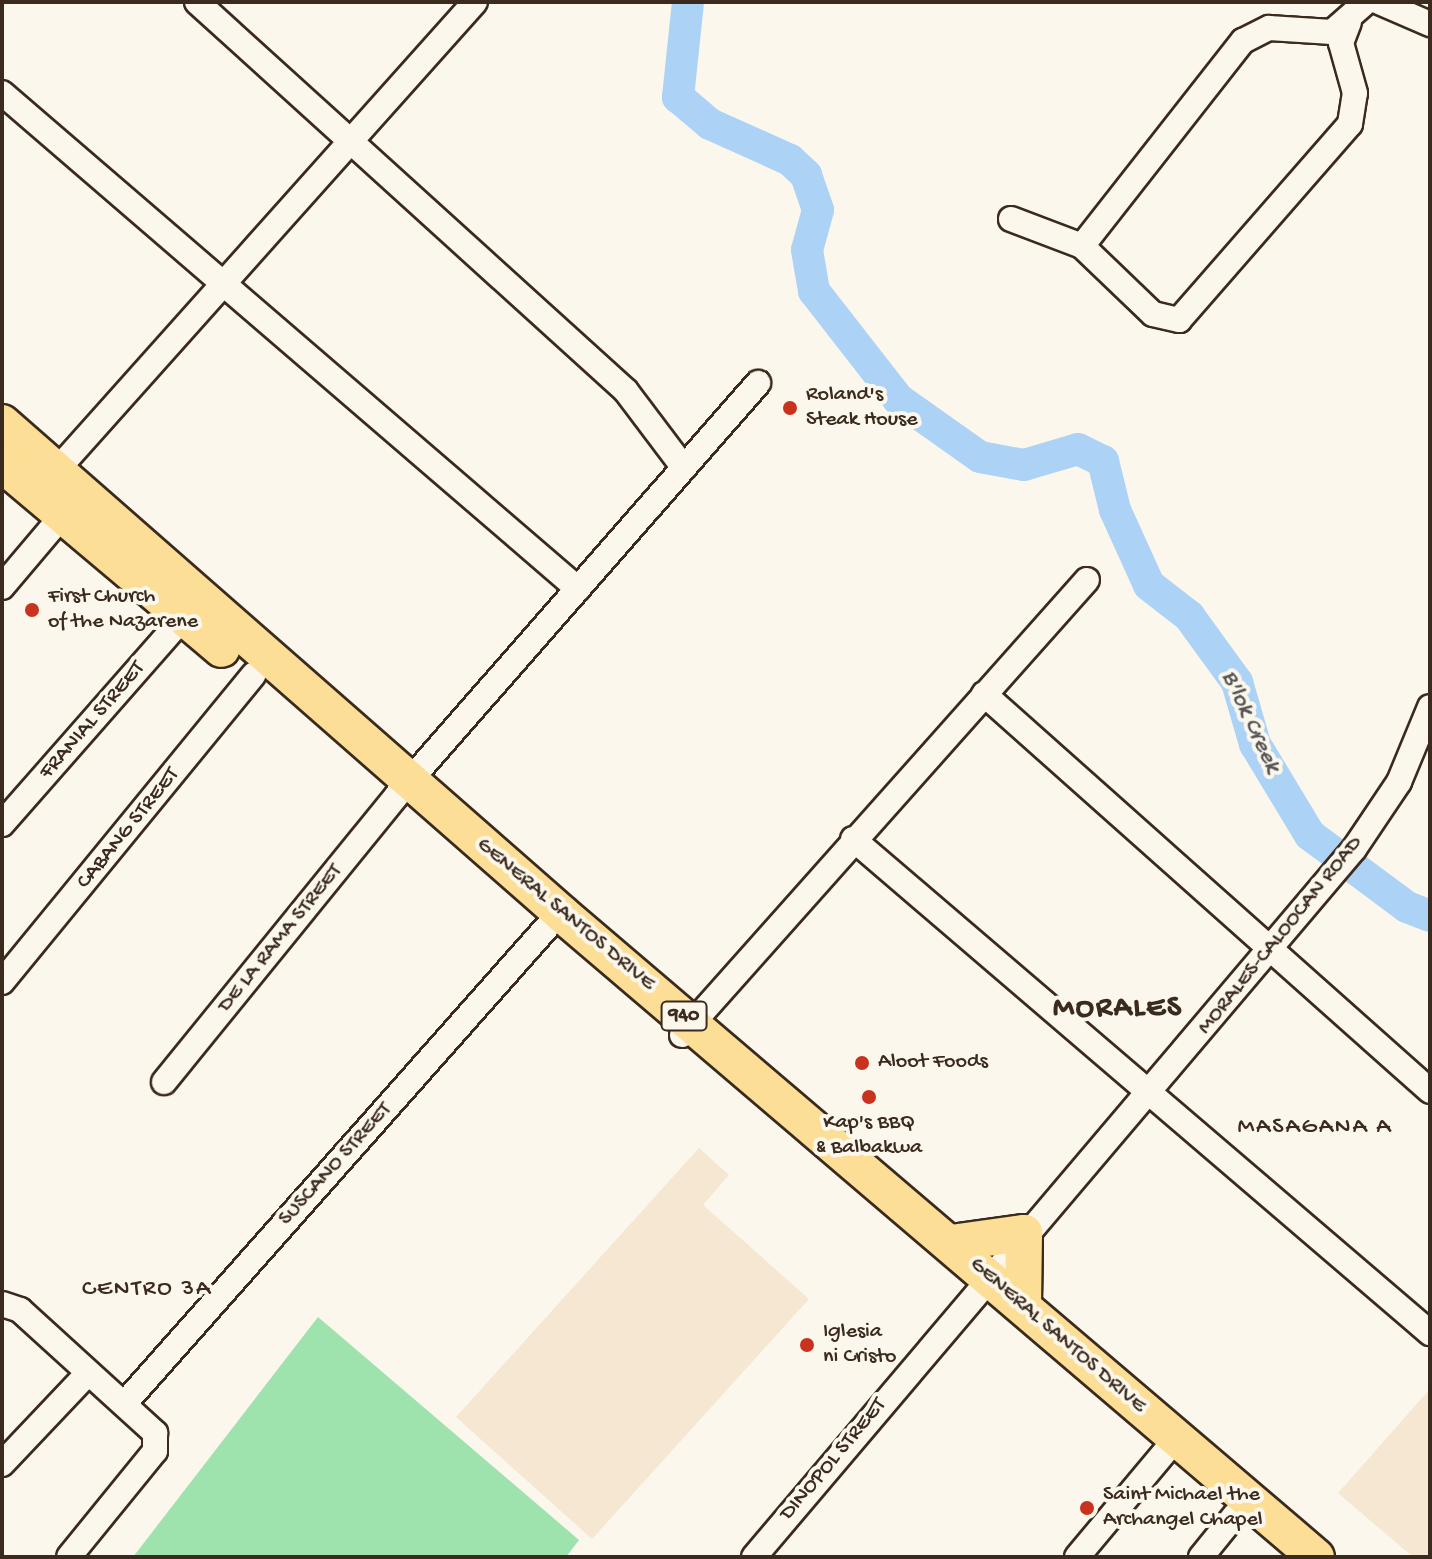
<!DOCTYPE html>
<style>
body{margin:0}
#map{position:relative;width:1432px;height:1559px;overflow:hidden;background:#fbf7ec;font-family:"Gochi Hand",sans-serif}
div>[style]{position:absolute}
.built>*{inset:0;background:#f5e7d2}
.green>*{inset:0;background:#9ee2ae}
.river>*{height:32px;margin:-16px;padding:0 16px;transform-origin:16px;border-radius:16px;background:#acd2f6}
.roads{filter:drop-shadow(2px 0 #3b2a1e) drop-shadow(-2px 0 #3b2a1e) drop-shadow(0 2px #3b2a1e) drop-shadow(0 -2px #3b2a1e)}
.minor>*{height:24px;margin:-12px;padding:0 12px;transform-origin:12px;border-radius:12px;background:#fbf7ec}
.highway>*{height:36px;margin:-18px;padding:0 18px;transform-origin:18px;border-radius:18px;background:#fdde96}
.dots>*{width:22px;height:22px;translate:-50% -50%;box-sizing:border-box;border:4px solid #fbf7ec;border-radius:50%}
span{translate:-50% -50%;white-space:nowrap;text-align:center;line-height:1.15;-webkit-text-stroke:8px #fbf7ec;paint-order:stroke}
.shield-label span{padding:2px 6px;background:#fbf7ec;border:2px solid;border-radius:6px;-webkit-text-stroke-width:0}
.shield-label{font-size:20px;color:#3b2a1e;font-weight:700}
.poi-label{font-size:22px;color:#3b2a1e}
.left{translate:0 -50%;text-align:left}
.street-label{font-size:22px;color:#3b2a1e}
.water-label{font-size:24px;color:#575454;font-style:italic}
.neighbourhood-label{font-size:24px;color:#3b2a1e;letter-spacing:2px}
.district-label{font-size:30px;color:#3b2a1e;font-weight:700;letter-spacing:2px}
.frame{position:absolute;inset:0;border:4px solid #3b2a1e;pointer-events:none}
</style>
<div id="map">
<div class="built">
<i style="clip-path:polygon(699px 1148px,729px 1175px,703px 1205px,809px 1299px,592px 1539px,456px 1417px)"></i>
<i style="clip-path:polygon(1430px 1389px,1430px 1557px,1413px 1557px,1338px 1493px)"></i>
</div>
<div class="green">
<i style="clip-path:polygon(318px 1317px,579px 1540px,566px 1557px,133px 1557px)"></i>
</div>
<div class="river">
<i style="left:688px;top:2px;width:96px;rotate:96deg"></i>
<i style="left:678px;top:97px;width:42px;rotate:40.2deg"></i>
<i style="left:710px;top:124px;width:88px;rotate:24.2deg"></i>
<i style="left:790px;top:160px;width:22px;rotate:43deg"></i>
<i style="left:806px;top:175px;width:37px;rotate:71deg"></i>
<i style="left:818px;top:210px;width:41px;rotate:105.4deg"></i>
<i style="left:807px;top:250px;width:42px;rotate:80.3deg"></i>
<i style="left:814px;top:291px;width:137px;rotate:52.1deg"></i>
<i style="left:898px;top:399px;width:100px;rotate:35.3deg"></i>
<i style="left:980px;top:457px;width:45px;rotate:10.3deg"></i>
<i style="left:1024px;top:465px;width:56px;rotate:-16.5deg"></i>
<i style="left:1078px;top:449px;width:28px;rotate:26deg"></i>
<i style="left:1103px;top:461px;width:50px;rotate:76.2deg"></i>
<i style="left:1115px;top:510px;width:82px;rotate:65.6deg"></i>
<i style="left:1149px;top:585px;width:51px;rotate:37.8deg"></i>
<i style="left:1189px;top:616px;width:82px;rotate:54deg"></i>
<i style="left:1237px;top:682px;width:65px;rotate:73.8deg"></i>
<i style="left:1255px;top:744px;width:106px;rotate:58.9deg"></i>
<i style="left:1310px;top:835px;width:121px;rotate:36.6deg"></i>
<i style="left:1407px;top:907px;width:25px;rotate:21deg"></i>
</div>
<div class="roads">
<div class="minor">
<i style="left:197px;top:2px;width:579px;rotate:42.2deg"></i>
<i style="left:626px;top:391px;width:96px;rotate:53deg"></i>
<i style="left:1379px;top:2px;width:56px;rotate:23.3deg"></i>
<i style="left:2px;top:93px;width:760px;rotate:40.73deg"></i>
<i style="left:1011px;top:219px;width:76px;rotate:20.8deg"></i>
<i style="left:1082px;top:246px;width:98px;rotate:43.8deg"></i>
<i style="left:1153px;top:314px;width:27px;rotate:13deg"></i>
<i style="left:1179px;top:320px;width:260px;rotate:-48.9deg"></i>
<i style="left:1350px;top:124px;width:31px;rotate:-81deg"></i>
<i style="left:1355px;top:93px;width:52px;rotate:-105.6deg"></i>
<i style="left:1341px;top:43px;width:22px;rotate:-69deg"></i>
<i style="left:1082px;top:246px;width:261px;rotate:-51.9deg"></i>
<i style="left:1243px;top:41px;width:29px;rotate:-27deg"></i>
<i style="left:1269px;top:28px;width:63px;rotate:3.6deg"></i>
<i style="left:1332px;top:32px;width:45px;rotate:-41.4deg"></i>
<i style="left:48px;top:480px;width:641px;rotate:-48.23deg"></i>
<i style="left:2px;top:587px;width:93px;rotate:-49.8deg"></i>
<i style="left:984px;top:694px;width:597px;rotate:41.67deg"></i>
<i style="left:2px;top:824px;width:274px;rotate:-48.7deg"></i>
<i style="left:853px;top:839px;width:760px;rotate:40.57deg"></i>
<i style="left:2px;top:982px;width:397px;rotate:-50.7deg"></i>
<i style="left:682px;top:1035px;width:609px;rotate:-48.33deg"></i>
<i style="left:164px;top:1082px;width:370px;rotate:-50.9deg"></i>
<i style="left:397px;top:795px;width:548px;rotate:-48.77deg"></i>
<i style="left:2px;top:1304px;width:19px;rotate:18deg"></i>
<i style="left:20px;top:1310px;width:183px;rotate:42.3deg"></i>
<i style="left:155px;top:1433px;width:18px;rotate:90deg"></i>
<i style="left:155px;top:1451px;width:136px;rotate:129.1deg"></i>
<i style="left:125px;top:1403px;width:636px;rotate:-48.44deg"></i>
<i style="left:2px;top:1464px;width:124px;rotate:-46.6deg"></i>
<i style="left:754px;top:1557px;width:928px;rotate:-49.72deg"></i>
<i style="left:1354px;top:849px;width:81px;rotate:-56.1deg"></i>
<i style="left:1399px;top:782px;width:81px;rotate:-67.5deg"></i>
<i style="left:1077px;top:1557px;width:153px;rotate:-50.1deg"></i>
<i style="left:1201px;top:1557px;width:54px;rotate:-51deg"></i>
</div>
<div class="highway">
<i style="left:2px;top:423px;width:745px;rotate:41.24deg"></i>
<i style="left:562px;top:914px;width:991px;rotate:40.46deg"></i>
<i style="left:2px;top:464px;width:287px;rotate:40.1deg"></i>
<i style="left:951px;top:1243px;width:74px;rotate:-7.8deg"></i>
<i style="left:1024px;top:1233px;width:73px;rotate:90.8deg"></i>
</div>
</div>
<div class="dots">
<i style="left:790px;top:408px;background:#c8321e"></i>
<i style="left:32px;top:610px;background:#c8321e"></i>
<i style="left:862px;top:1063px;background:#c8321e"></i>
<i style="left:869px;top:1097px;background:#c8321e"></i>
<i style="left:807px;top:1345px;background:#c8321e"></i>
<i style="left:1087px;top:1508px;background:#c8321e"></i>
</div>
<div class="shield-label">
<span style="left:684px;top:1016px">940</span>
</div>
<div class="poi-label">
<span class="left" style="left:806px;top:408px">Roland's<br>Steak House</span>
<span class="left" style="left:48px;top:610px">First Church<br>of the Nazarene</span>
<span class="left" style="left:878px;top:1063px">Aloot Foods</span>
<span style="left:869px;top:1136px">Kap's BBQ<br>&amp; Balbakwa</span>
<span class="left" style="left:823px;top:1345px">Iglesia<br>ni Cristo</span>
<span class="left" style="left:1103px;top:1508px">Saint Michael the<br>Archangel Chapel</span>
</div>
<div class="street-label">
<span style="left:93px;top:721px;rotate:-49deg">FRANIAL STREET</span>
<span style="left:129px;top:829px;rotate:-51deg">CABANG STREET</span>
<span style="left:565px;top:915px;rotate:40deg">GENERAL SANTOS DRIVE</span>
<span style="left:1281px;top:936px;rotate:-51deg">MORALES-CALOOCAN ROAD</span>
<span style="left:281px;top:939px;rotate:-51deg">DE LA RAMA STREET</span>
<span style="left:336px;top:1165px;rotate:-48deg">SUSCANO STREET</span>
<span style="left:1057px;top:1336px;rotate:41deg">GENERAL SANTOS DRIVE</span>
<span style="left:834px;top:1460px;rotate:-50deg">DINOPOL STREET</span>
</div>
<div class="water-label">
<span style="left:1250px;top:722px;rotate:65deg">B'lok Creek</span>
</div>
<div class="neighbourhood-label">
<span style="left:1315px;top:1128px">MASAGANA A</span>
<span style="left:147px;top:1290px">CENTRO 3A</span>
</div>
<div class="district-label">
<span style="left:1118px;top:1010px">MORALES</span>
</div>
<div class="frame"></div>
</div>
